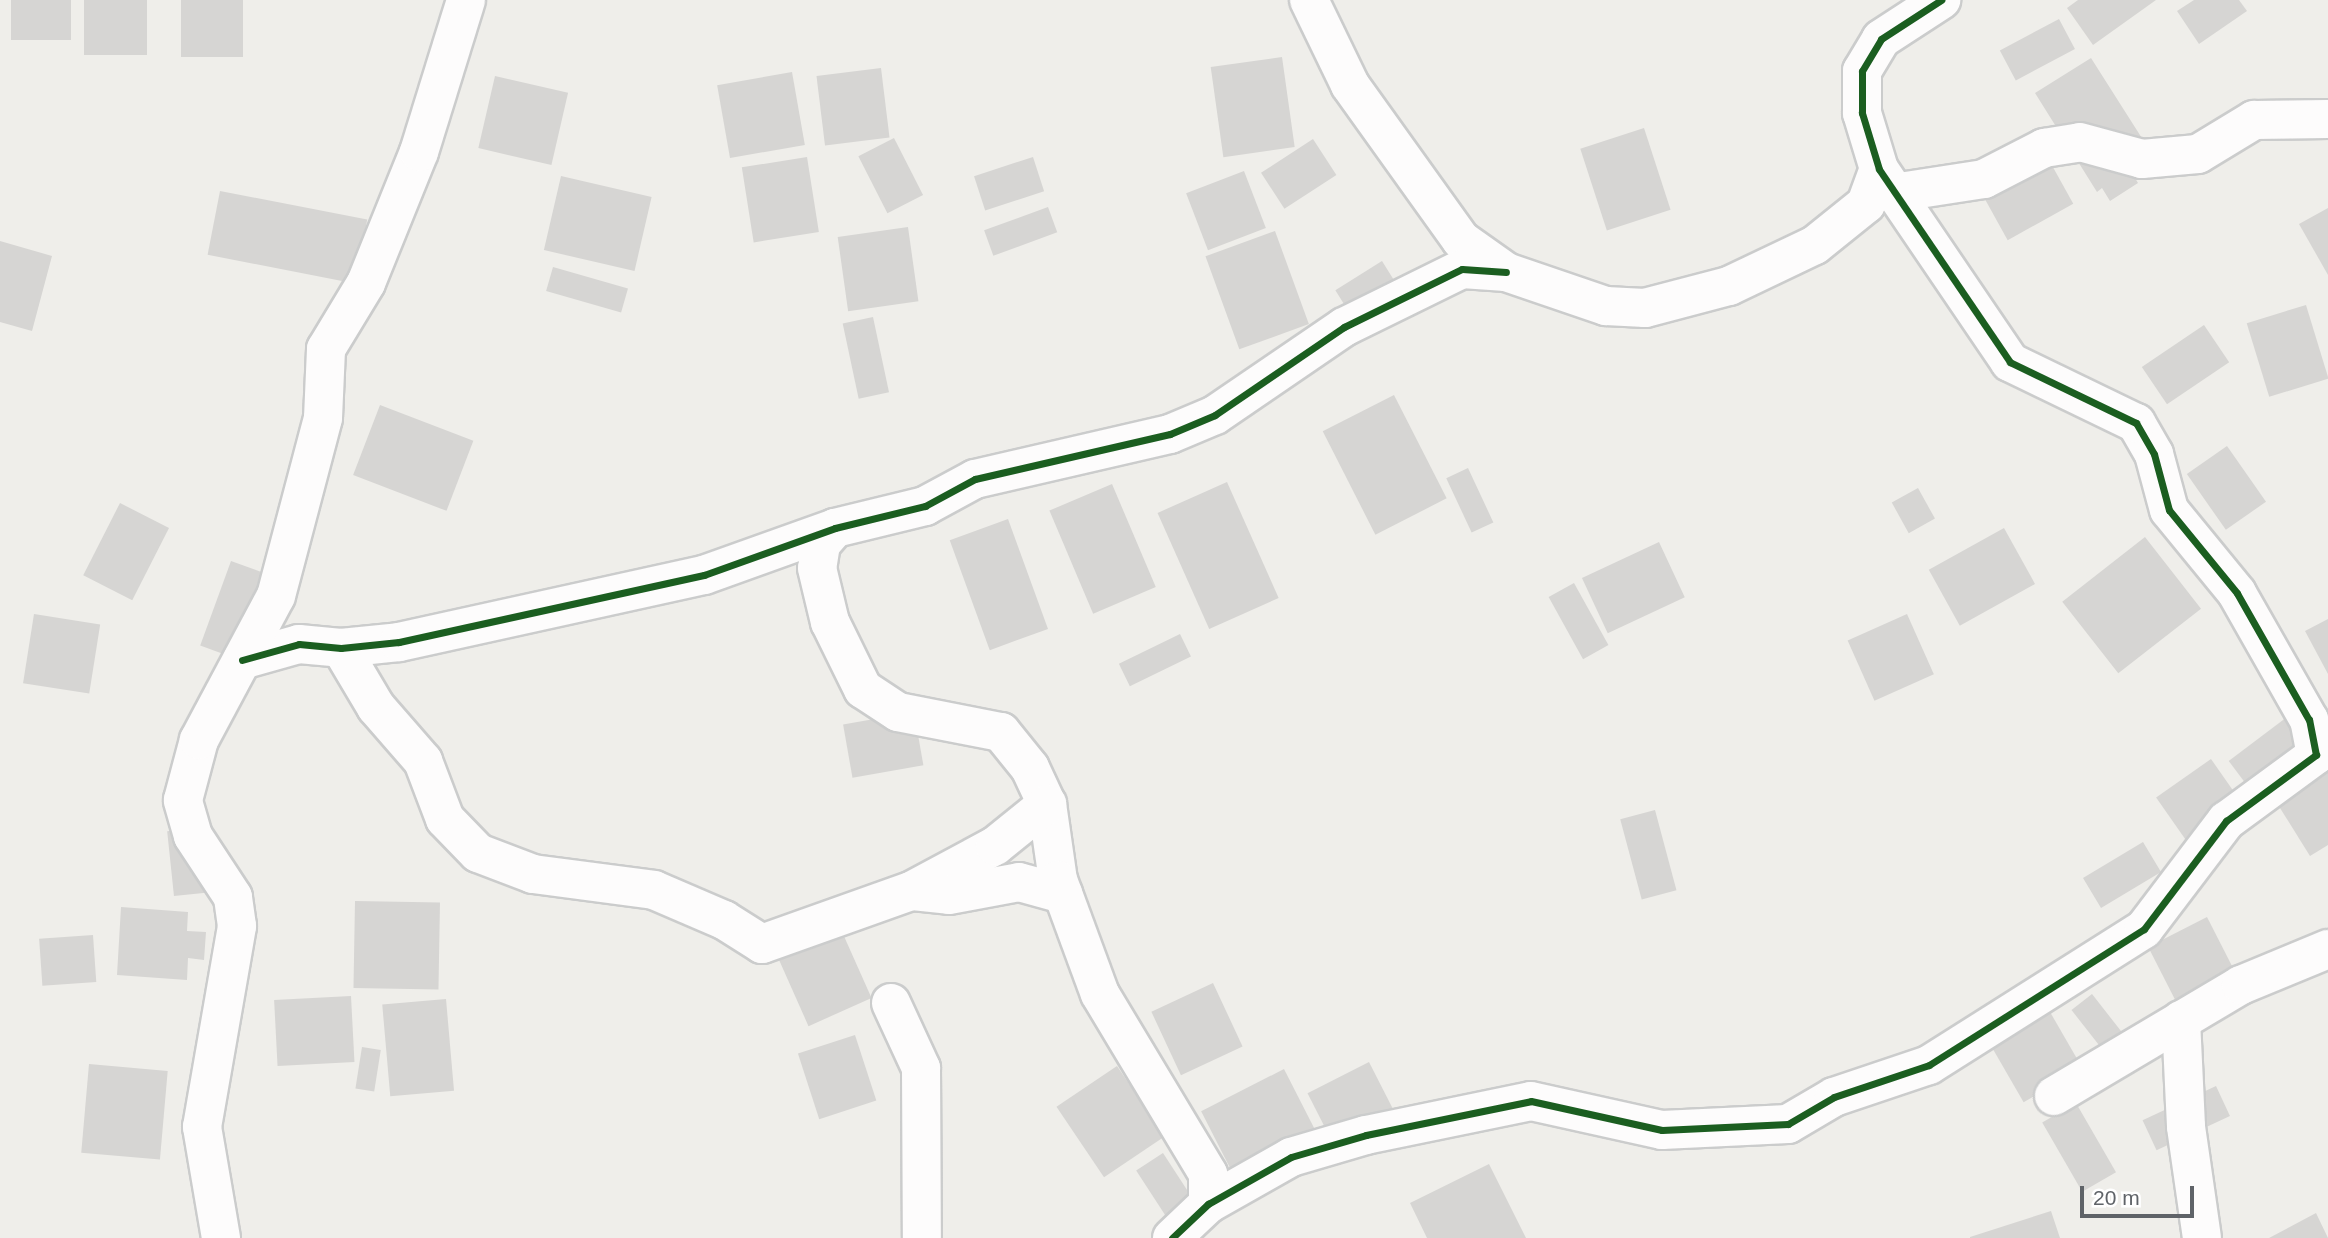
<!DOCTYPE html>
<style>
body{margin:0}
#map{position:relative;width:2328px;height:1238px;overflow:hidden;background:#efeeea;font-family:Arial,sans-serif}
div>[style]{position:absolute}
.building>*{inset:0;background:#d6d5d3;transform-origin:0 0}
.roads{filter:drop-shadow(2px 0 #cbcccc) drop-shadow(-2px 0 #cbcccc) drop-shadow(0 2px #cbcccc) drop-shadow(0 -2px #cbcccc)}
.street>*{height:38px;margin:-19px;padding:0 19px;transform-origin:19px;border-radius:19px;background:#fdfcfc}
.cycleway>*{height:7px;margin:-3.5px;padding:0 3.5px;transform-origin:3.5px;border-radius:3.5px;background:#1b5e20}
span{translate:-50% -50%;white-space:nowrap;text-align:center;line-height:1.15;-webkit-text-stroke:7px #fff;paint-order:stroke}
.scale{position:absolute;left:2080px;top:1186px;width:114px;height:32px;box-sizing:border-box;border:4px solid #5f6368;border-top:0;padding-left:9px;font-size:21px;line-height:24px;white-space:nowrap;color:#5f6368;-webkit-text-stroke:5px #fff;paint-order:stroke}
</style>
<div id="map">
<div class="building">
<i style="left:11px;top:0;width:60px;height:40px"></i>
<i style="left:84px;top:0;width:63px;height:55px"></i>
<i style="left:181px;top:0;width:62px;height:57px"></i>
<i style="clip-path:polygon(2078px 0,2156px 0,2093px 45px,2067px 8px)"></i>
<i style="clip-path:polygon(2194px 0,2239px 0,2247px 11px,2199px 44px,2177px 11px)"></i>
<i style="left:2059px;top:19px;width:34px;height:67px;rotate:62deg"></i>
<i style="left:1282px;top:57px;width:91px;height:72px;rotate:82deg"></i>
<i style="clip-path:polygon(2091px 58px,2152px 154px,2129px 168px,2138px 183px,2110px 201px,2102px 188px,2097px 192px,2035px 93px)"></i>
<i style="left:881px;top:68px;width:70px;height:65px;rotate:83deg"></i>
<i style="left:792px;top:72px;width:74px;height:76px;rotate:80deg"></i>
<i style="left:495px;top:76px;width:75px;height:74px;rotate:13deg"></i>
<i style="left:1644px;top:128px;width:86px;height:67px;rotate:72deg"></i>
<i style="left:2034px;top:133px;width:81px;height:75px;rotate:61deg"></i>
<i style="left:894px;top:138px;width:64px;height:40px;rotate:63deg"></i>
<i style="left:1313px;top:139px;width:43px;height:62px;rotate:57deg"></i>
<i style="left:807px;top:157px;width:76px;height:66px;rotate:81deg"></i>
<i style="left:1033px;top:157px;width:36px;height:62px;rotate:72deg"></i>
<i style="left:1244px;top:171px;width:61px;height:62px;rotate:69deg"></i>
<i style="left:561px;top:176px;width:93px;height:76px;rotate:13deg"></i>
<i style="left:220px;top:191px;width:150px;height:65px;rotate:11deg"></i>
<i style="left:1048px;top:207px;width:27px;height:68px;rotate:70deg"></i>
<i style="clip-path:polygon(2328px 208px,2328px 275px,2299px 224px)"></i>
<i style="left:908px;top:227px;width:75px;height:71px;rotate:82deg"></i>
<i style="left:1275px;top:231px;width:99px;height:74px;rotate:70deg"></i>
<i style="clip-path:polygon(0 241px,52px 256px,32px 331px,0 322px)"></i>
<i style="left:1382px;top:261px;width:34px;height:55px;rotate:58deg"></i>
<i style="left:553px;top:267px;width:78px;height:25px;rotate:16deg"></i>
<i style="left:2306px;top:305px;width:77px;height:62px;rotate:73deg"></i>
<i style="left:873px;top:317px;width:77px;height:31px;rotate:78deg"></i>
<i style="left:2204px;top:325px;width:45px;height:75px;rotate:56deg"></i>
<i style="left:1394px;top:395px;width:116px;height:80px;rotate:63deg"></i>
<i style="left:380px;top:405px;width:100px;height:75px;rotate:21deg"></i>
<i style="left:2227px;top:446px;width:68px;height:49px;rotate:55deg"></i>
<i style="left:1468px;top:468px;width:60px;height:24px;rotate:65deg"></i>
<i style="left:1227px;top:482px;width:127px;height:76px;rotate:66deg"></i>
<i style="left:1112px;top:484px;width:112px;height:68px;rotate:67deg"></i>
<i style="left:1918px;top:488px;width:35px;height:30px;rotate:61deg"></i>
<i style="left:120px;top:503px;width:55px;height:81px;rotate:27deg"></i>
<i style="left:1008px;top:519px;width:117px;height:62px;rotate:70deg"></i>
<i style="left:2004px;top:528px;width:64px;height:86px;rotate:61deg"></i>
<i style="left:2145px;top:537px;width:91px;height:105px;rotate:52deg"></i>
<i style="left:1659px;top:542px;width:61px;height:85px;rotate:65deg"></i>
<i style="left:231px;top:561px;width:37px;height:90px;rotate:20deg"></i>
<i style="left:1574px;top:583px;width:71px;height:29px;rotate:61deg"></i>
<i style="left:34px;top:614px;width:67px;height:70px;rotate:9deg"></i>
<i style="left:1907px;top:614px;width:66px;height:65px;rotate:66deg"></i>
<i style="clip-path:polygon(2328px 619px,2328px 674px,2305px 631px)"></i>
<i style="left:1180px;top:634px;width:25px;height:68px;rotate:64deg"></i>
<i style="left:914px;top:712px;width:54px;height:72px;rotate:80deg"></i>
<i style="left:2287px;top:717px;width:35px;height:73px;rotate:53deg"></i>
<i style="clip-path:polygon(2328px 757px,2328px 845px,2310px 856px,2270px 792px)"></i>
<i style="left:2211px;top:759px;width:68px;height:67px;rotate:55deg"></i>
<i style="left:1655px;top:810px;width:83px;height:36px;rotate:75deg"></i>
<i style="left:199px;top:828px;width:65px;height:32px;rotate:84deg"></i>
<i style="left:2143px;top:842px;width:35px;height:70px;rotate:59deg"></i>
<i style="left:355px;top:901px;width:85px;height:87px;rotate:1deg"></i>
<i style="clip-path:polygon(121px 907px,188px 912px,187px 931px,206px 932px,204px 960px,188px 958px,187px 980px,117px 975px)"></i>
<i style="left:2207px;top:917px;width:59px;height:66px;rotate:63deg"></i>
<i style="left:839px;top:925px;width:80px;height:69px;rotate:66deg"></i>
<i style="left:93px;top:935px;width:47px;height:54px;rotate:86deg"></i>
<i style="left:1213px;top:983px;width:70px;height:68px;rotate:65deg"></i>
<i style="left:2092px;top:994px;width:49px;height:26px;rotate:52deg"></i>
<i style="left:351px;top:996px;width:66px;height:77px;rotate:87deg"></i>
<i style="left:446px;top:999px;width:92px;height:64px;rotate:85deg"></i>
<i style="left:2046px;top:1005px;width:73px;height:68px;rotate:60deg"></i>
<i style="left:855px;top:1035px;width:69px;height:60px;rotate:72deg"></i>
<i style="left:362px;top:1047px;width:19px;height:42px;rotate:9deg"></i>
<i style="left:1369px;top:1062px;width:57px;height:69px;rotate:63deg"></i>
<i style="left:89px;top:1064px;width:79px;height:89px;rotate:5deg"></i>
<i style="left:1117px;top:1066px;width:85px;height:73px;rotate:56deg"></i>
<i style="left:1284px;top:1069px;width:68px;height:93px;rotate:63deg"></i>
<i style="left:2216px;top:1086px;width:33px;height:81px;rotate:65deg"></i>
<i style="left:2076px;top:1103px;width:80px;height:39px;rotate:60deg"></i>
<i style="left:1163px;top:1153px;width:63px;height:32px;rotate:57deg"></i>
<i style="clip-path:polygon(1489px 1164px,1526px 1238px,1427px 1238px,1410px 1203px)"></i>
<i style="clip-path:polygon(2051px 1211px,2060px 1238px,1970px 1238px,1970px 1237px)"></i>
<i style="clip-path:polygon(2316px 1213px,2328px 1238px,2269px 1238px)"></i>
</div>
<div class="roads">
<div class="street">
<i style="left:1309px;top:0;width:94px;rotate:64.2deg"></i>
<i style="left:1350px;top:85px;width:191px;rotate:54.4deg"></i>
<i style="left:1461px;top:240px;width:55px;rotate:35.4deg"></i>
<i style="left:1506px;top:272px;width:106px;rotate:18.8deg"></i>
<i style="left:1606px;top:306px;width:39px;rotate:3deg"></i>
<i style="left:1645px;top:308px;width:87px;rotate:-14.7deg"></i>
<i style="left:1729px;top:286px;width:95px;rotate:-25.5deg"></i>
<i style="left:1815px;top:245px;width:65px;rotate:-38.8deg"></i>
<i style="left:1866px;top:204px;width:37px;rotate:-70deg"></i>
<i style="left:1893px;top:193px;width:92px;rotate:-8.7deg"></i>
<i style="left:1984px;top:179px;width:68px;rotate:-27.3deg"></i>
<i style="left:2044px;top:148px;width:36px;rotate:-9deg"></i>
<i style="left:2080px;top:142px;width:64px;rotate:15.3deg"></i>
<i style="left:2142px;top:159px;width:56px;rotate:-5.1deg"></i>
<i style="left:2198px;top:154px;width:66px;rotate:-31.3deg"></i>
<i style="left:2254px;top:120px;width:74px;rotate:-0.8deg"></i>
<i style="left:835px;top:528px;width:21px;rotate:131deg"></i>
<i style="left:821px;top:544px;width:24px;rotate:99deg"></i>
<i style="left:817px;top:568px;width:56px;rotate:76.5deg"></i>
<i style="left:830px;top:622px;width:75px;rotate:63.8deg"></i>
<i style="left:863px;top:689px;width:42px;rotate:33.3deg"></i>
<i style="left:898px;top:712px;width:105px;rotate:11deg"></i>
<i style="left:1001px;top:732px;width:46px;rotate:51.1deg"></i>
<i style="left:1030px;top:768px;width:40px;rotate:65deg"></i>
<i style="left:1047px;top:804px;width:77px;rotate:81.8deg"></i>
<i style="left:1058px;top:880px;width:121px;rotate:69.8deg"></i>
<i style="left:1100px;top:994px;width:210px;rotate:59deg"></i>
<i style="left:1208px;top:1174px;width:30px;rotate:90deg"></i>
<i style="left:341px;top:648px;width:69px;rotate:59.3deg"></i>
<i style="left:376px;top:707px;width:72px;rotate:49deg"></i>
<i style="left:423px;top:761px;width:62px;rotate:69.2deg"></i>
<i style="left:445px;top:819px;width:47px;rotate:45.9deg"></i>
<i style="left:478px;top:853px;width:59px;rotate:20.9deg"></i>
<i style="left:533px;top:874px;width:122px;rotate:7.5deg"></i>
<i style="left:654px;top:890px;width:76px;rotate:23.2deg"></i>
<i style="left:724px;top:920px;width:45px;rotate:32.3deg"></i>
<i style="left:762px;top:944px;width:158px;rotate:-19.6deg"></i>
<i style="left:911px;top:891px;width:95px;rotate:-28.2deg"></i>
<i style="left:995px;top:846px;width:67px;rotate:-38.9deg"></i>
<i style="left:242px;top:660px;width:59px;rotate:-15.7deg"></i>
<i style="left:299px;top:644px;width:42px;rotate:5.4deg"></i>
<i style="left:341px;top:648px;width:58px;rotate:-5.9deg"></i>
<i style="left:399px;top:642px;width:312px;rotate:-12.4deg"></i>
<i style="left:704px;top:575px;width:139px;rotate:-19.7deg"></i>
<i style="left:835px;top:528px;width:93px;rotate:-13.7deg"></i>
<i style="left:925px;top:506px;width:57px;rotate:-28.4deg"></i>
<i style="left:975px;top:479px;width:200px;rotate:-13deg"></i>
<i style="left:1170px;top:434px;width:49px;rotate:-22.9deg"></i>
<i style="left:1215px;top:415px;width:156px;rotate:-34.3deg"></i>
<i style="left:1344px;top:327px;width:131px;rotate:-26.2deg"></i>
<i style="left:1462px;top:269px;width:44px;rotate:3.9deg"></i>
<i style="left:913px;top:891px;width:36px;rotate:6deg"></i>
<i style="left:949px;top:895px;width:71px;rotate:-10.5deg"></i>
<i style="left:1019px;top:882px;width:46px;rotate:15.3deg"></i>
<i style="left:891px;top:1003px;width:72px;rotate:65.2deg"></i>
<i style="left:921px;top:1068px;width:170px;rotate:89.7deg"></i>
<i style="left:2181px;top:1020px;width:107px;rotate:87.3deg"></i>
<i style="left:2186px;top:1127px;width:112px;rotate:81.8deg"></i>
<i style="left:2054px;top:1096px;width:217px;rotate:-30.7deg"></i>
<i style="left:2241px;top:985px;width:94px;rotate:-22.5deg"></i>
<i style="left:221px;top:1238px;width:113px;rotate:-99.7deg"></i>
<i style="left:202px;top:1127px;width:204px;rotate:-80.1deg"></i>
<i style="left:237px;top:926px;width:29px;rotate:-98deg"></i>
<i style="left:233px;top:897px;width:73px;rotate:-123.3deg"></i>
<i style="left:193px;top:836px;width:37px;rotate:-106deg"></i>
<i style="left:183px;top:800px;width:62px;rotate:-75.1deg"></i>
<i style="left:199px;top:740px;width:163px;rotate:-61.9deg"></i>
<i style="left:276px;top:596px;width:184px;rotate:-75.2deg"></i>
<i style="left:323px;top:418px;width:69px;rotate:-87.5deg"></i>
<i style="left:326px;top:349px;width:77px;rotate:-58.8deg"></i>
<i style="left:366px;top:283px;width:141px;rotate:-68deg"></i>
<i style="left:419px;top:152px;width:159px;rotate:-72.8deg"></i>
<i style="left:1172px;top:1238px;width:50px;rotate:-43.4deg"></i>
<i style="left:1208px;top:1204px;width:95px;rotate:-29.5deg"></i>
<i style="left:1291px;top:1157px;width:78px;rotate:-16.3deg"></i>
<i style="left:1366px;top:1135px;width:168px;rotate:-11.6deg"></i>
<i style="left:1531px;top:1101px;width:134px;rotate:12.5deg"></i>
<i style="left:1662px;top:1130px;width:126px;rotate:-2.7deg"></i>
<i style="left:1788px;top:1124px;width:53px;rotate:-30.4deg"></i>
<i style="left:1834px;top:1097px;width:100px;rotate:-18.6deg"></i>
<i style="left:1929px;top:1065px;width:254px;rotate:-32.3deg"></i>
<i style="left:2144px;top:929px;width:136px;rotate:-52.8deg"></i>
<i style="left:2226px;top:821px;width:112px;rotate:-36.3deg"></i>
<i style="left:2316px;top:755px;width:36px;rotate:-101deg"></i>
<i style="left:2309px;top:720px;width:146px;rotate:-119.6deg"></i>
<i style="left:2237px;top:593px;width:107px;rotate:-129.3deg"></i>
<i style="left:2169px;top:510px;width:58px;rotate:-105deg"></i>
<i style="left:2154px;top:454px;width:36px;rotate:-120deg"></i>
<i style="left:2136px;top:423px;width:140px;rotate:-154.2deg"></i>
<i style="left:2010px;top:362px;width:233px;rotate:-124.2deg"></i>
<i style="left:1879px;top:169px;width:59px;rotate:-106.9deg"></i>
<i style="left:1862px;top:113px;width:42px;rotate:-90deg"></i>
<i style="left:1862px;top:71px;width:37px;rotate:-59deg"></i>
<i style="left:1881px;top:39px;width:72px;rotate:-33deg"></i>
</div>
</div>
<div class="cycleway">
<i style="left:242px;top:660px;width:59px;rotate:-15.7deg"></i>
<i style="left:299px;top:644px;width:42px;rotate:5.4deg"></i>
<i style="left:341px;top:648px;width:58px;rotate:-5.9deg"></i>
<i style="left:399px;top:642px;width:312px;rotate:-12.4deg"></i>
<i style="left:704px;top:575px;width:139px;rotate:-19.7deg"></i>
<i style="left:835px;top:528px;width:93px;rotate:-13.7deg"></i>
<i style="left:925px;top:506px;width:57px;rotate:-28.4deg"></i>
<i style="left:975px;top:479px;width:200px;rotate:-13deg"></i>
<i style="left:1170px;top:434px;width:49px;rotate:-22.9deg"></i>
<i style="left:1215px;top:415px;width:156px;rotate:-34.3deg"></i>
<i style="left:1344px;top:327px;width:131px;rotate:-26.2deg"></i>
<i style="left:1462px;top:269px;width:44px;rotate:3.9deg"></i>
<i style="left:1172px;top:1238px;width:50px;rotate:-43.4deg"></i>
<i style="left:1208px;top:1204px;width:95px;rotate:-29.5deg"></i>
<i style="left:1291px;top:1157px;width:78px;rotate:-16.3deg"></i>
<i style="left:1366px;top:1135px;width:168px;rotate:-11.6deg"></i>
<i style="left:1531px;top:1101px;width:134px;rotate:12.5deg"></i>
<i style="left:1662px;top:1130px;width:126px;rotate:-2.7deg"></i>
<i style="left:1788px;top:1124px;width:53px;rotate:-30.4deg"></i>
<i style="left:1834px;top:1097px;width:100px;rotate:-18.6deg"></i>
<i style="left:1929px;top:1065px;width:254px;rotate:-32.3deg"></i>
<i style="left:2144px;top:929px;width:136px;rotate:-52.8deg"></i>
<i style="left:2226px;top:821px;width:112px;rotate:-36.3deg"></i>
<i style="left:2316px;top:755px;width:36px;rotate:-101deg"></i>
<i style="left:2309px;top:720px;width:146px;rotate:-119.6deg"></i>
<i style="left:2237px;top:593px;width:107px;rotate:-129.3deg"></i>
<i style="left:2169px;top:510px;width:58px;rotate:-105deg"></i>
<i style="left:2154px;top:454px;width:36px;rotate:-120deg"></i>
<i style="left:2136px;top:423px;width:140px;rotate:-154.2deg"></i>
<i style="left:2010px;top:362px;width:233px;rotate:-124.2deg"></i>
<i style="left:1879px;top:169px;width:59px;rotate:-106.9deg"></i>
<i style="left:1862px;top:113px;width:42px;rotate:-90deg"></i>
<i style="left:1862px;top:71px;width:37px;rotate:-59deg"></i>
<i style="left:1881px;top:39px;width:72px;rotate:-33deg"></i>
</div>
<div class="scale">20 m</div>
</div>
